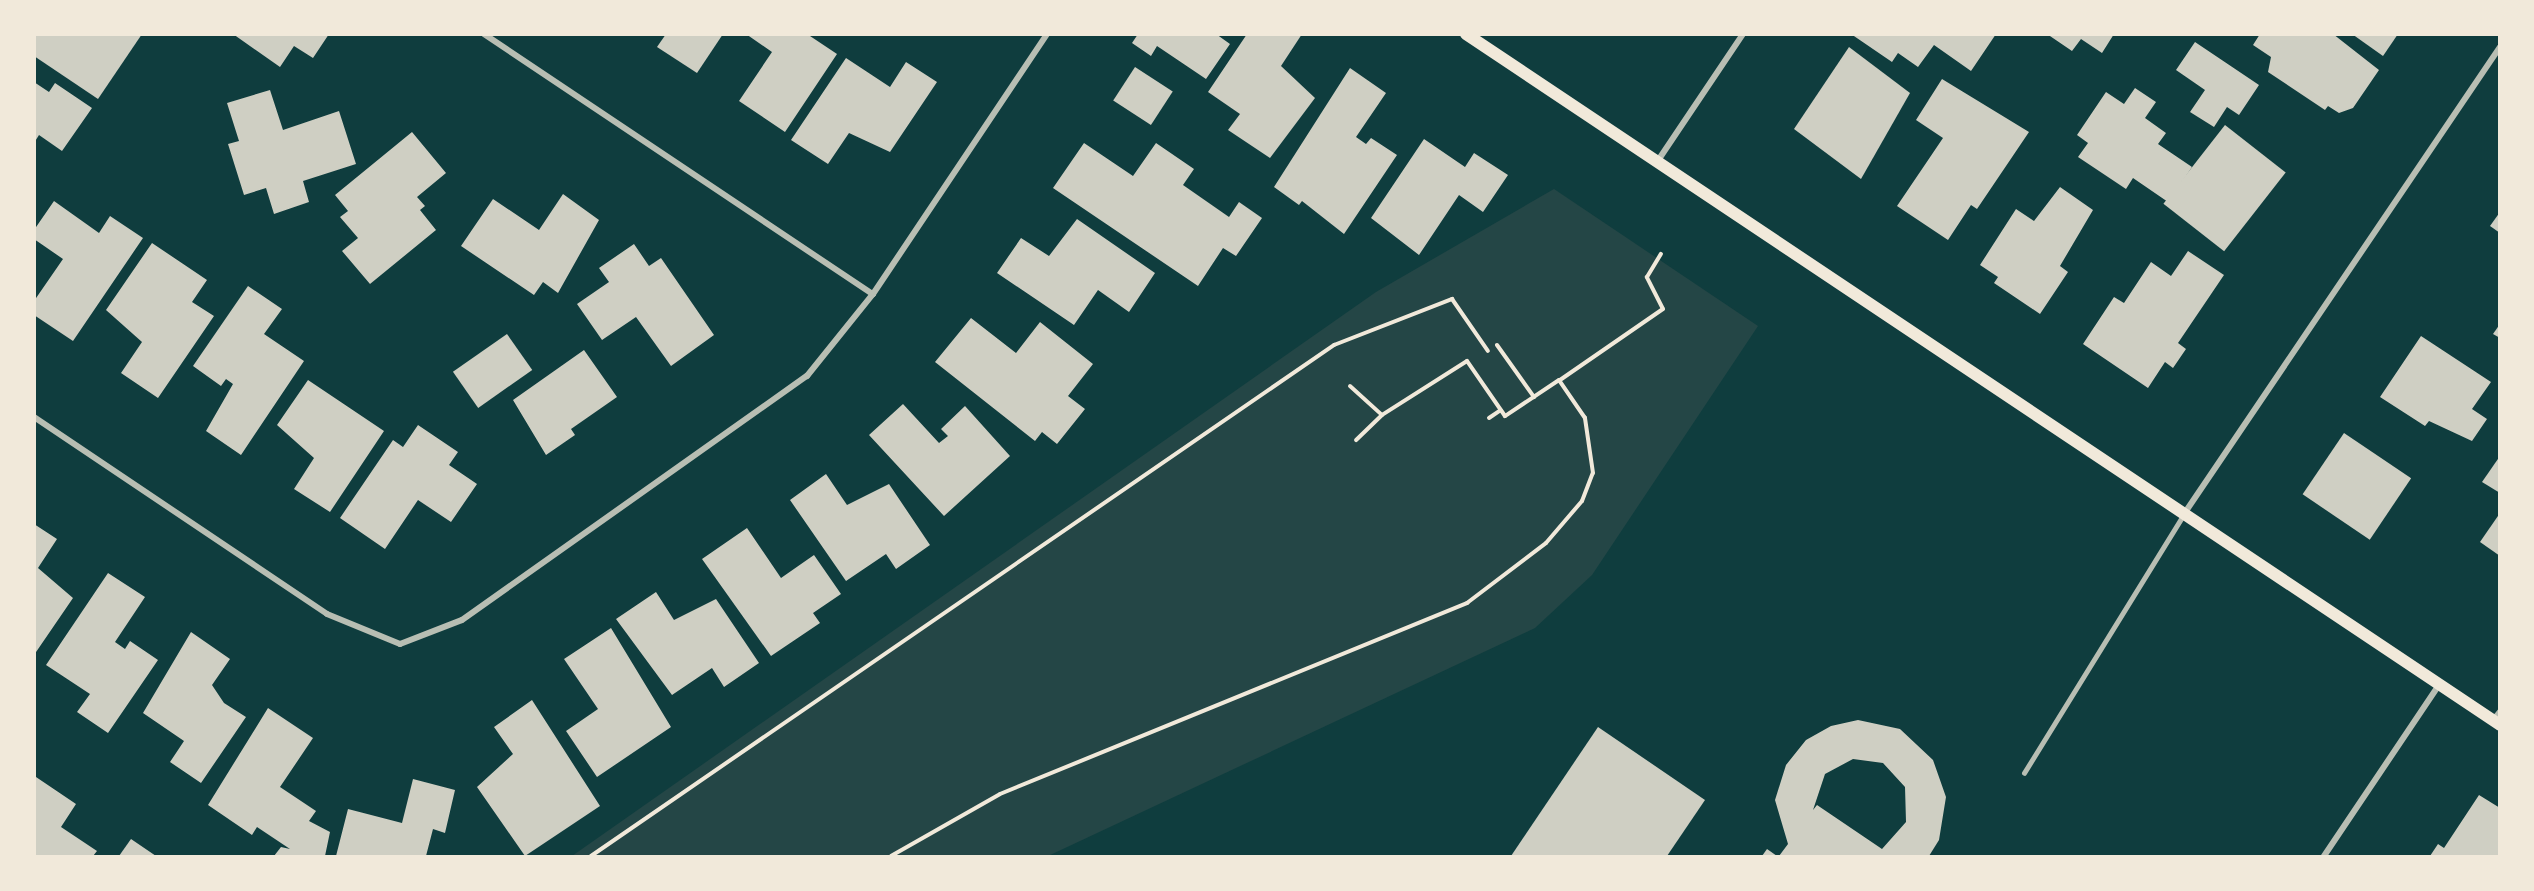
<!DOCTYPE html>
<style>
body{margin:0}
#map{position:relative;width:2534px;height:891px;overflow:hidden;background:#0f3d3e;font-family:Cabin,sans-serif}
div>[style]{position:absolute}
.green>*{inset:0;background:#244646}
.building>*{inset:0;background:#cfcfc3;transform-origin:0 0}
.path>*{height:4px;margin:-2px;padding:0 2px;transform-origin:2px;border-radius:2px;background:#f1e9da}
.service>*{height:4.5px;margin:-2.25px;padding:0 2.25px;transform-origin:2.25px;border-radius:2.25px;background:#b8beb3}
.minor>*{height:6px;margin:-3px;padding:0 3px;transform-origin:3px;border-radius:3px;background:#b8beb3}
.secondary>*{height:12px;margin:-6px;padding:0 6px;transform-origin:6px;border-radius:6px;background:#f1e9da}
span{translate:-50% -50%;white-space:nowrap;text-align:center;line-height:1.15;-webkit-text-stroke:6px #f1e9da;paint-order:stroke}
.frame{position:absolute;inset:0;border:36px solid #f1e9da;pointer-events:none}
</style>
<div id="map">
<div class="green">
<i style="clip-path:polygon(1554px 189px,1758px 326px,1592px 575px,1535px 628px,1048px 856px,572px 856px,1376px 292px)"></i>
</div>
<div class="building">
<i style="clip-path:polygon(34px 34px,142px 34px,98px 99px,34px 56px)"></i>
<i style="clip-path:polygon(233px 34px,329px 34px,313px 58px,294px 46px,280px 67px)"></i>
<i style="clip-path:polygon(666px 34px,723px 34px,697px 73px,657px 47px)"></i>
<i style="clip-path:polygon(746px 34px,807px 34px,837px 54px,785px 132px,739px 101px,772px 52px)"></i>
<i style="clip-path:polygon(1138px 34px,1216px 34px,1230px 44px,1206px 79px,1157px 46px,1151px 56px,1132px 43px)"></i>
<i style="clip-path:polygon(1247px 34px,1302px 34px,1281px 66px,1315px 98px,1270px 158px,1228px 130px,1240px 114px,1208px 92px)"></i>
<i style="clip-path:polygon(1851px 34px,1996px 34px,1971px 71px,1934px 45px,1918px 67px,1898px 53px,1892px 62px)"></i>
<i style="clip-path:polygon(2047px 34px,2114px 34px,2102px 53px,2081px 39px,2072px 51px)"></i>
<i style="clip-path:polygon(2260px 34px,2333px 34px,2379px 70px,2353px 108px,2339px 113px,2328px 106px,2325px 110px,2268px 72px,2271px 57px,2253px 45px)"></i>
<i style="clip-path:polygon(2352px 34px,2398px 34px,2383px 56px)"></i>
<i style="clip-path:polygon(2195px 42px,2259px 85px,2239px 115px,2227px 107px,2214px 127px,2190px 112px,2205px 90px,2176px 70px)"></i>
<i style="clip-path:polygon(1849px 47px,1910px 93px,1861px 179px,1794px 129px)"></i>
<i style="clip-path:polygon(846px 58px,890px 87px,906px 62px,937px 82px,890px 152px,849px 133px,828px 164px,791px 140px)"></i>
<i style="left:1135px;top:67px;width:45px;height:40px;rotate:33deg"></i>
<i style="clip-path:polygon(1350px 68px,1386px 93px,1356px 137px,1366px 144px,1371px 138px,1397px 155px,1344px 234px,1302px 201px,1299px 205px,1274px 187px)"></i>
<i style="clip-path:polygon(1942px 79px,2029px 132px,1977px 209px,1971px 205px,1948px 240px,1897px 206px,1943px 138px,1916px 120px)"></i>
<i style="clip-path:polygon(34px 82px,49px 92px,55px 83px,92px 108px,62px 151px,39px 135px,34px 143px)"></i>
<i style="clip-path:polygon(2135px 88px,2156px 102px,2145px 118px,2166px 133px,2158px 144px,2192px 167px,2168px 202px,2133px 178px,2126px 189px,2078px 157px,2088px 143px,2077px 135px,2106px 92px,2124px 104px)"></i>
<i style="clip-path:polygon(270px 90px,283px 130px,339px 111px,356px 164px,303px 181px,309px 202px,274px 214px,266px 188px,244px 195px,228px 144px,239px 141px,227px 103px)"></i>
<i style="left:2225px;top:125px;width:77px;height:100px;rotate:38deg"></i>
<i style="clip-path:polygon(412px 132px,446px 173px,417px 197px,425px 206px,420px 210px,436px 230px,370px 284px,342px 251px,358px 238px,340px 217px,348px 211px,335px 195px)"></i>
<i style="clip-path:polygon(1424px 139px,1465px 167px,1474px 153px,1508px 175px,1483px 212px,1459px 195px,1419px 255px,1371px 218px)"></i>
<i style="clip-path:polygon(1084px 143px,1133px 176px,1156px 143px,1194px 169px,1183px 185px,1229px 217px,1239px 202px,1262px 218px,1236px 256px,1223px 248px,1198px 286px,1053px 188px)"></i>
<i style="clip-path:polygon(2060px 187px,2093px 210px,2060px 266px,2068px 272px,2040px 314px,1994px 283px,1998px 277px,1980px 265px,2016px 209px,2034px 221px)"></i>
<i style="clip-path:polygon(563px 194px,599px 220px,558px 293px,543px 282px,534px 295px,461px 246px,493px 199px,539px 230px)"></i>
<i style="clip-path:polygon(54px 201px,99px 233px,110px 216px,143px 238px,73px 341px,34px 315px,34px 301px,63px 259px,34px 239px,34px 230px)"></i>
<i style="clip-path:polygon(2500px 212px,2500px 233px,2490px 226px)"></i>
<i style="clip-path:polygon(1077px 219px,1155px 273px,1129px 312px,1098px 290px,1074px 325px,997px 273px,1021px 238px,1049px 256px)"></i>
<i style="clip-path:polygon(152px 243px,207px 280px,192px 302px,214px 316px,158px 398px,121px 373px,142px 342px,106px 310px)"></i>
<i style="clip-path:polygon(634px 244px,649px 266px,661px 258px,714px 335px,671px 366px,636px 317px,602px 340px,577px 304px,609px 282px,599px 268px)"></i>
<i style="clip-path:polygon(2188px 251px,2224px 275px,2178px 343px,2186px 349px,2173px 368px,2165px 362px,2148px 388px,2083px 344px,2114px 297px,2124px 303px,2151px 262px,2171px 276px)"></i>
<i style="clip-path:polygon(248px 286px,282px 309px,264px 334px,304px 361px,241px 455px,206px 431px,233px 384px,226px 379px,221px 386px,193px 366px)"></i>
<i style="clip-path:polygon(971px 318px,1016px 353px,1040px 322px,1093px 364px,1068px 396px,1085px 409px,1057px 444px,1042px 432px,1035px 441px,935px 362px)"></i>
<i style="clip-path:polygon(2500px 324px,2500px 338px,2493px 334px)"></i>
<i style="left:507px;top:334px;width:44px;height:66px;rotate:55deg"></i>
<i style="clip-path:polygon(2421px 336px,2491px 382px,2472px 409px,2487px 419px,2472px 441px,2429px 421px,2425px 426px,2380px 397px)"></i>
<i style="clip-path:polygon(584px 350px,617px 397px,571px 429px,575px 435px,546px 455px,513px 400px)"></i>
<i style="clip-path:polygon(308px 380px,384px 431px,330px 512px,294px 489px,314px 458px,277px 425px)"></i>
<i style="clip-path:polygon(903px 404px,939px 443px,948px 436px,941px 429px,965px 406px,1010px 456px,944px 516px,869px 435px)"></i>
<i style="clip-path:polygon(418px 425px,458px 452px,449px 465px,477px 484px,451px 522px,418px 500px,385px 549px,340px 518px,393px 440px,403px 447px)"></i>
<i style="left:2344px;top:433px;width:81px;height:74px;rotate:34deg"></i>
<i style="clip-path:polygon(2500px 456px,2500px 493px,2482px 482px)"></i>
<i style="clip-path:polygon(826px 474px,847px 505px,889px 484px,930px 545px,896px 569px,886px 554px,846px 581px,790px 500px)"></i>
<i style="clip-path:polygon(2500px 513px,2500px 556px,2480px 542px)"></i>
<i style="clip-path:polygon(34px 524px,57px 539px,38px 568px,73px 598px,34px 655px)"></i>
<i style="clip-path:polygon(747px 528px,781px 578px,814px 555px,841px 594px,813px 613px,820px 623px,771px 656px,702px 559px)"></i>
<i style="clip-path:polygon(108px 573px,145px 597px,115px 642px,125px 649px,130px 641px,158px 660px,108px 733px,77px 712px,90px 694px,46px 665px)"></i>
<i style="clip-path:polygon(656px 592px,674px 620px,716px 599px,759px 663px,724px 687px,712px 668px,672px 695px,616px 619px)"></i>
<i style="clip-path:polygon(611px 628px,671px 727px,597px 777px,566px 731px,598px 709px,564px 659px)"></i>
<i style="clip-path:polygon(191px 632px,230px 659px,212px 685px,224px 703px,246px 717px,201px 783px,170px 762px,184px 741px,143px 713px)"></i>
<i style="clip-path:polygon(532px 700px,600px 806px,525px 856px,477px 787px,513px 754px,494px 727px)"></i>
<i style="clip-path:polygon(268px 708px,313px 738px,280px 787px,316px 811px,309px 821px,330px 832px,325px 856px,274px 856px,281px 847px,290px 849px,257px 827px,252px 835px,208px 805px)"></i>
<i style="clip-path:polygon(evenodd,1858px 720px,1900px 729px,1933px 760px,1946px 797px,1939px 840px,1929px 856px,1779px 856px,1788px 844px,1775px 800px,1786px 765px,1806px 740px,1831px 726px,1858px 720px,1853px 759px,1883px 763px,1905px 787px,1906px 822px,1882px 849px,1817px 805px,1813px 810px,1825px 774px,1853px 759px)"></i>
<i style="clip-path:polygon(1598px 727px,1705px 800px,1667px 856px,1511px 856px)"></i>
<i style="clip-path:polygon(36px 777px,76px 804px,61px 827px,97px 851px,93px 856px,34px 856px)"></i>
<i style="clip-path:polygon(413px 779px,455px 790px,445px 833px,433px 829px,426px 856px,336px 856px,348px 809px,402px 823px)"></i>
<i style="clip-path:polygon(2479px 795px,2500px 808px,2500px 856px,2430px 856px,2438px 844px,2444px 848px)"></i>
<i style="clip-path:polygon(131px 839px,156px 856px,119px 856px)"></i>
<i style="clip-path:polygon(1767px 849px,1777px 856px,1762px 856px)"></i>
</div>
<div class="path">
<i style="left:1497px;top:345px;width:64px;rotate:54.6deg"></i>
<i style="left:1560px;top:380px;width:125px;rotate:-34.6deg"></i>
<i style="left:1663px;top:309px;width:36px;rotate:-117deg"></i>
<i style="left:1647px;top:277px;width:27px;rotate:-59deg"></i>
<i style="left:1350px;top:386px;width:43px;rotate:42.2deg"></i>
<i style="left:1489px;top:418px;width:14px;rotate:-34deg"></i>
<i style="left:591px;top:856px;width:902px;rotate:-34.52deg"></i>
<i style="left:1334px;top:345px;width:127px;rotate:-21.3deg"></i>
<i style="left:1452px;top:299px;width:63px;rotate:55.3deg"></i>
<i style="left:891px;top:856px;width:125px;rotate:-29.6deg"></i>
<i style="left:1000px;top:794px;width:505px;rotate:-22.24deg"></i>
<i style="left:1467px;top:603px;width:99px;rotate:-37.2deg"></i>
<i style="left:1546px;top:543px;width:55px;rotate:-49.4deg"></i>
<i style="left:1582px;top:501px;width:30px;rotate:-69deg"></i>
<i style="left:1593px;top:473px;width:56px;rotate:-98.3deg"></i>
<i style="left:1585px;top:418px;width:46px;rotate:-124.4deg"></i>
<i style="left:1559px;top:380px;width:65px;rotate:146.3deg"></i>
<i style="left:1505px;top:416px;width:67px;rotate:-124.6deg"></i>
<i style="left:1467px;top:361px;width:101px;rotate:147.6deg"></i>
<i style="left:1382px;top:415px;width:36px;rotate:136deg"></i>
</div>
<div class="service">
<i style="left:2492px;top:720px;width:13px;rotate:-51deg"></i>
<i style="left:2024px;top:773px;width:301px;rotate:-58.3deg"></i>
</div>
<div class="minor">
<i style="left:484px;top:34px;width:468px;rotate:33.8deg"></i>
<i style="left:1657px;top:162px;width:154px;rotate:-56.1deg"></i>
<i style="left:34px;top:417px;width:353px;rotate:33.9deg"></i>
<i style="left:327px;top:614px;width:79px;rotate:22.3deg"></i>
<i style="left:400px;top:644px;width:66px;rotate:-21.2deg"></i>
<i style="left:462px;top:620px;width:423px;rotate:-35.3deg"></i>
<i style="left:807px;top:376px;width:105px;rotate:-51.2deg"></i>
<i style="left:873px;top:294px;width:313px;rotate:-56.2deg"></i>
<i style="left:2184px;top:514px;width:564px;rotate:-55.92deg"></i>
<i style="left:2324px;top:856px;width:206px;rotate:-56.1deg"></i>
</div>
<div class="secondary">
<i style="left:1466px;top:34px;width:1244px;rotate:33.75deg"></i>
</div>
<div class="frame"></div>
</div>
